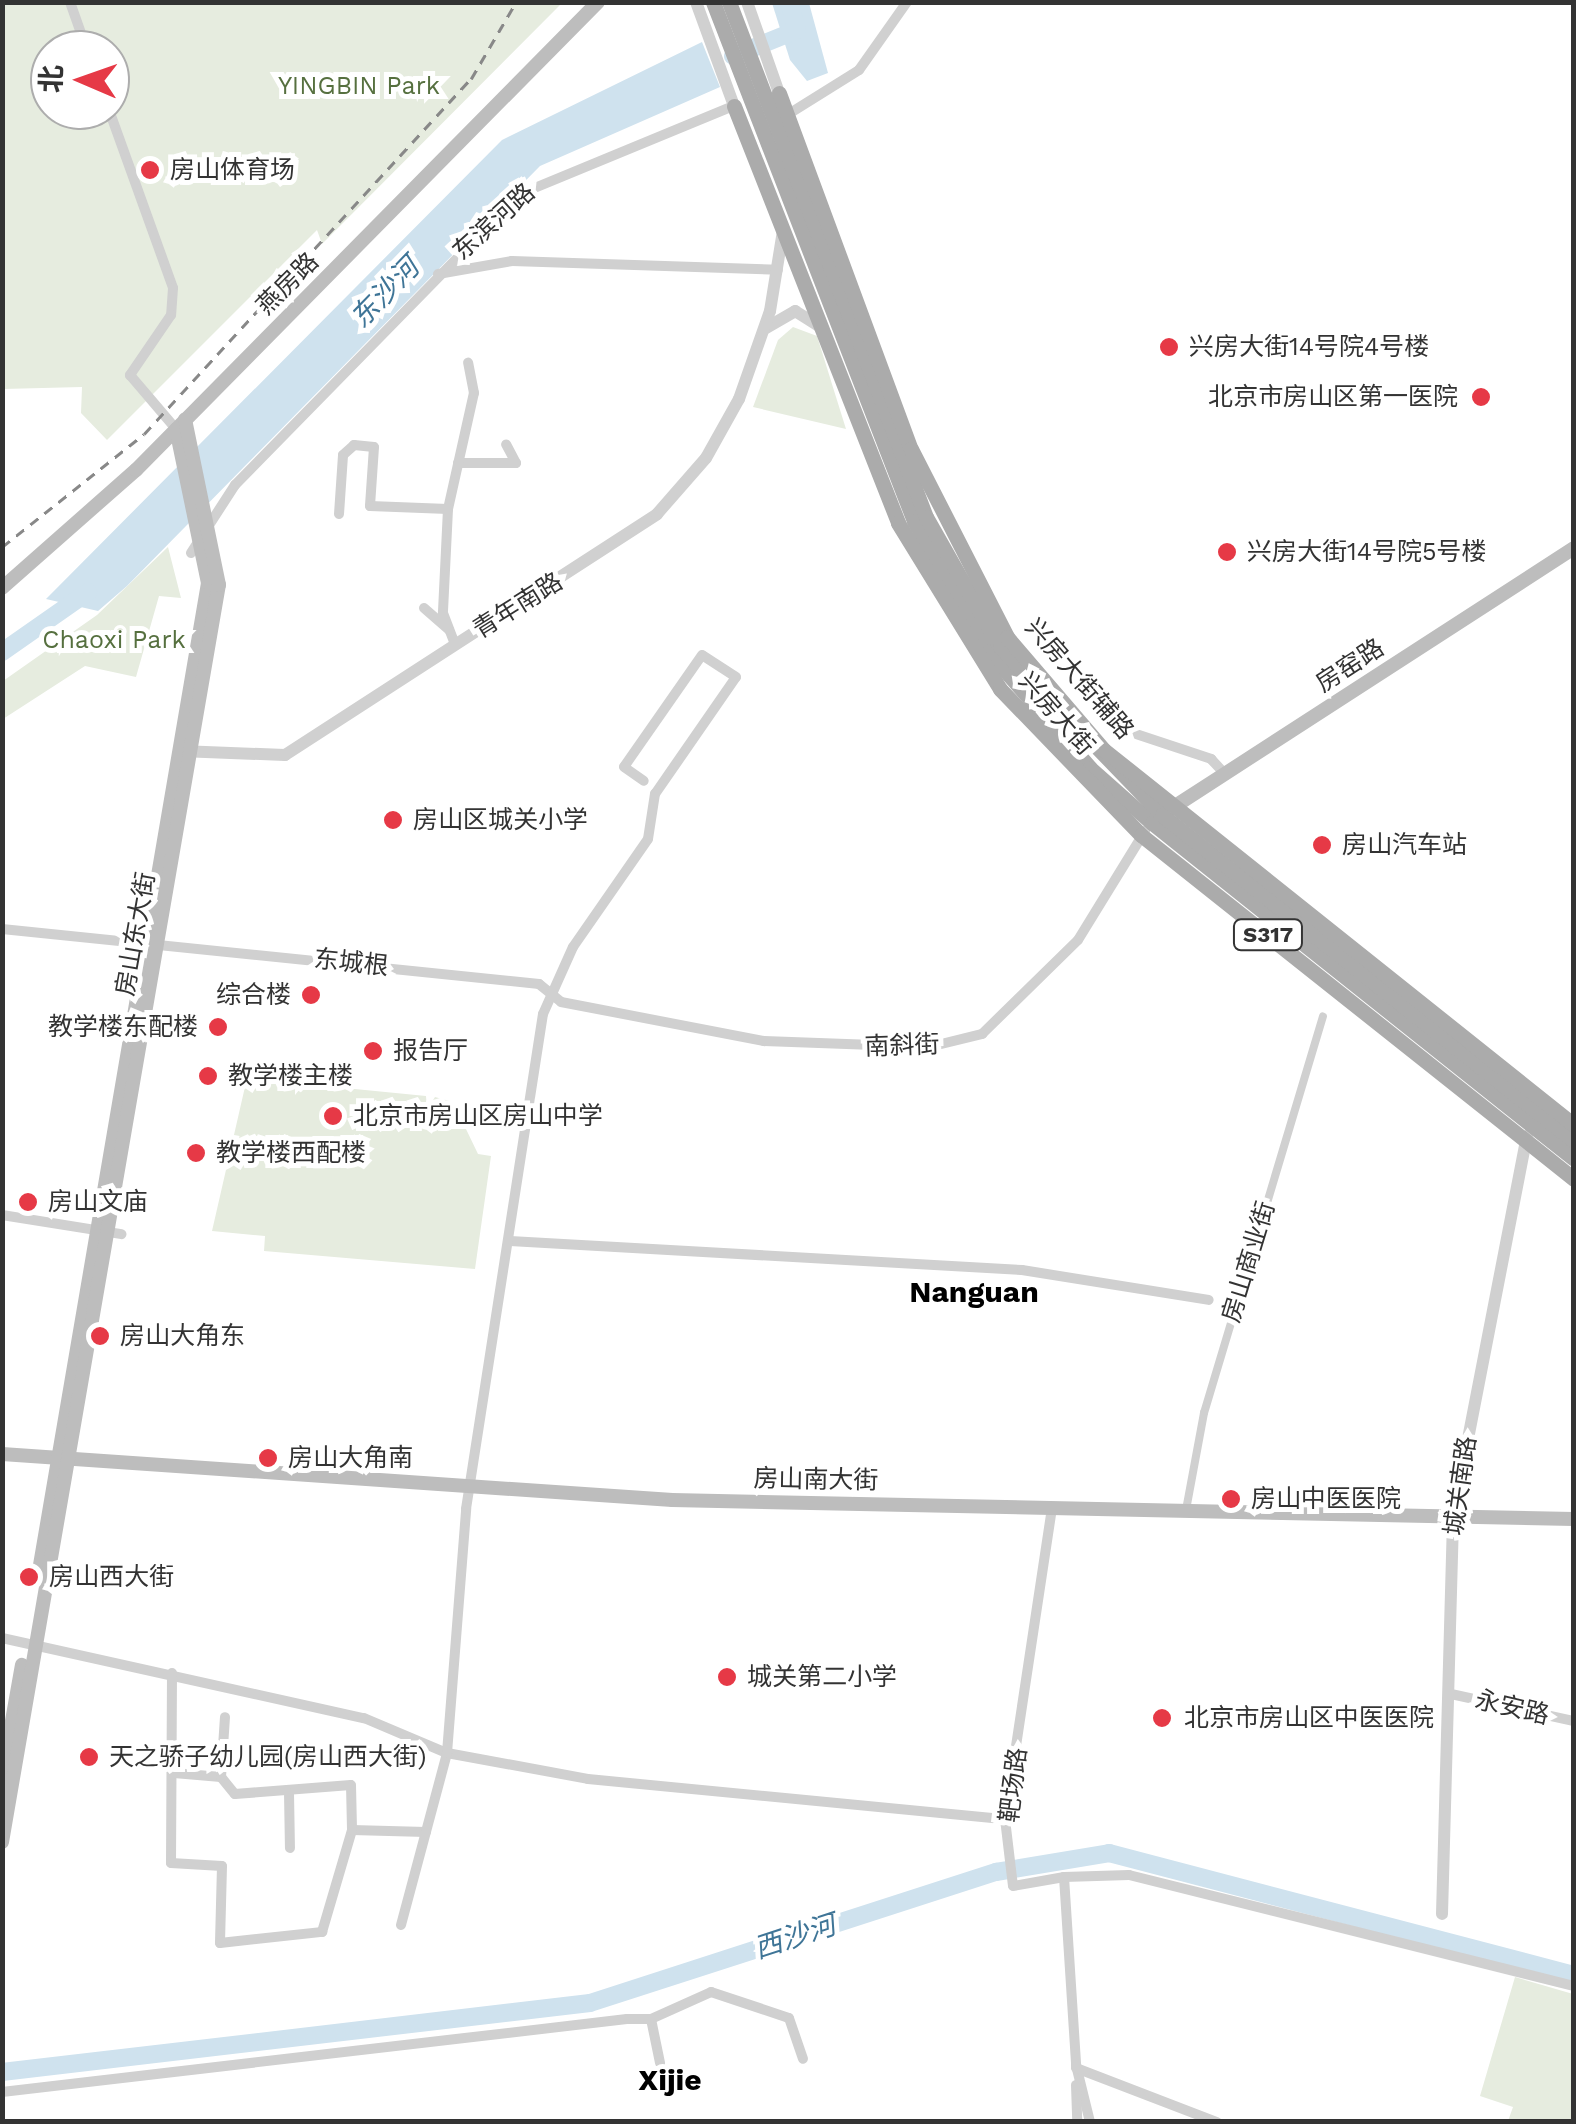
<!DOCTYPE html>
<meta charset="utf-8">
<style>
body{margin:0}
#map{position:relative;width:1576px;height:2124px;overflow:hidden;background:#fff;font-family:"Work Sans","Noto Sans SC",sans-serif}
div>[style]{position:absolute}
.green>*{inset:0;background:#e6ecdf}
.water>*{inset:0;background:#cfe2ee}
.river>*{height:18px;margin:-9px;padding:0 9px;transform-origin:9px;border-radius:9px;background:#cfe2ee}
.pedestrian>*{height:8px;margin:-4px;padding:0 4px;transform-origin:4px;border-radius:4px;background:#d0d0d0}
.minor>*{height:10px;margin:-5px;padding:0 5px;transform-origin:5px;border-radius:5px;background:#d0d0d0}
.tertiary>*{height:12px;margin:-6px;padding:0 6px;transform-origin:6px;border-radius:6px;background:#d0d0d0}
.secondary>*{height:14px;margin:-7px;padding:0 7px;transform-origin:7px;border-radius:7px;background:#bdbdbd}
.primary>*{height:15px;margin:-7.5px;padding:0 7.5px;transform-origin:7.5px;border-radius:7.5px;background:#ababab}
.rail>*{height:2.5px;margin-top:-1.25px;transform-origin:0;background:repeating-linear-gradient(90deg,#888 0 10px,transparent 0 18px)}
.dots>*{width:28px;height:28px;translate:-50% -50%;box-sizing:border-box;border:5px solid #fff;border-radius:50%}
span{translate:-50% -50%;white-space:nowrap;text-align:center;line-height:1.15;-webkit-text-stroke:10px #fff;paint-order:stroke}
.shield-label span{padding:2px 8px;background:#fff;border:2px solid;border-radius:8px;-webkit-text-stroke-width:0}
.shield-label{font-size:22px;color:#333;font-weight:700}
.park-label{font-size:25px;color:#56703f}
.poi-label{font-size:25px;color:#333}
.left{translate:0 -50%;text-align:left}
.right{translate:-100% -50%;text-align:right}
.street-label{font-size:25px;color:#333}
.water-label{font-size:28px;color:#3f7597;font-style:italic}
.quarter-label{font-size:30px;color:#000;font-weight:700}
.frame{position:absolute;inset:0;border:5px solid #333;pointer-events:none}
.north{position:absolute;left:30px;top:30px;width:100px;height:100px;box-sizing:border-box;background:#fff;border:2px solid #adadad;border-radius:50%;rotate:272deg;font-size:28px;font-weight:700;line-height:40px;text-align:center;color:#333}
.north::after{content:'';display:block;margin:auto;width:35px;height:45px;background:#e63946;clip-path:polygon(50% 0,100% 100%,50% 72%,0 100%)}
</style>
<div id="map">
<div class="green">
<i style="clip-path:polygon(evenodd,3px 3px,562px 3px,322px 244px,317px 230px,107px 440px,81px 413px,82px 387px,3px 389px,3px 3px,50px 50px,110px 50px,110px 110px,50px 110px,50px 50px)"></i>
<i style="clip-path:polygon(793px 327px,817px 336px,846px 429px,753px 407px,778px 340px)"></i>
<i style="clip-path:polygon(168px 547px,181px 598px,159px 596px,136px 677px,85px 666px,3px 719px,3px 681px,97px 615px)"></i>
<i style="clip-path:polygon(247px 1078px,295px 1084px,295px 1095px,304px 1084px,426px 1096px,427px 1109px,435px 1097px,453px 1102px,478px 1154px,491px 1156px,475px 1269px,264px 1251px,265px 1236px,212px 1231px)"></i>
<i style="clip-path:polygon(1515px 1977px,1573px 1994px,1573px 2121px,1508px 2121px,1513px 2107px,1480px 2096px)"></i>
</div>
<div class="water">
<i style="clip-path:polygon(772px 3px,809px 3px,828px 73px,807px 81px,790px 60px)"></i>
<i style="clip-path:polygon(702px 42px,720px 87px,540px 166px,127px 586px,98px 611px,46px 599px,502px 140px)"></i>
</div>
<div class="river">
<i style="left:733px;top:56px;width:69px;rotate:-22.1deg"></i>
<i style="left:797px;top:30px;width:29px;rotate:-106deg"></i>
<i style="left:2px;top:652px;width:105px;rotate:-34.9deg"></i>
<i style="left:2px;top:2072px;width:592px;rotate:-6.69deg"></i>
<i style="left:590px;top:2003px;width:427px;rotate:-17.9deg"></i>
<i style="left:996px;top:1872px;width:115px;rotate:-9.5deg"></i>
<i style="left:1109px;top:1853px;width:481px;rotate:14.7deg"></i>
</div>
<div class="pedestrian">
<i style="left:1186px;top:1510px;width:99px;rotate:-79.5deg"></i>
<i style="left:1204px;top:1413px;width:414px;rotate:-73.3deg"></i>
</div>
<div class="minor">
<i style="left:70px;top:2px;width:51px;rotate:70.5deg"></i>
<i style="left:109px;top:110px;width:189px;rotate:70.2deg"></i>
<i style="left:173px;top:288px;width:27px;rotate:94deg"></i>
<i style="left:171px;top:315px;width:73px;rotate:124.3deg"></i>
<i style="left:130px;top:375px;width:71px;rotate:49.6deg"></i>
<i style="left:787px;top:115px;width:85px;rotate:-32deg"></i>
<i style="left:859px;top:70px;width:83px;rotate:-54.8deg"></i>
<i style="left:438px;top:274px;width:75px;rotate:-10deg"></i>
<i style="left:512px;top:261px;width:266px;rotate:1.9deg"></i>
<i style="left:458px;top:463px;width:58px"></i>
<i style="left:516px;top:463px;width:21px;rotate:-118deg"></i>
<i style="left:448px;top:509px;width:119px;rotate:-77.4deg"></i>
<i style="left:474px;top:393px;width:31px;rotate:-101deg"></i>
<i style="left:339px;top:514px;width:59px;rotate:-86.1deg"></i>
<i style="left:343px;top:455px;width:15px;rotate:-42deg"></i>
<i style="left:354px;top:445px;width:20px;rotate:6deg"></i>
<i style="left:374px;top:447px;width:59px;rotate:93.9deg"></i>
<i style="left:370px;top:506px;width:78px;rotate:2.2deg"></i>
<i style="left:448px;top:509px;width:104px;rotate:92.8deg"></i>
<i style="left:443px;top:613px;width:34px;rotate:69deg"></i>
<i style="left:191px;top:553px;width:81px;rotate:-57.1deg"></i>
<i style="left:235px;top:485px;width:407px;rotate:-45.6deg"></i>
<i style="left:520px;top:194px;width:231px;rotate:-22.4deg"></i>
<i style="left:424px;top:608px;width:33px;rotate:41deg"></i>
<i style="left:1045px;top:644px;width:120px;rotate:46.7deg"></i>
<i style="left:1127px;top:731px;width:89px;rotate:18.4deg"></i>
<i style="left:1211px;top:759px;width:21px;rotate:47deg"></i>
<i style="left:2px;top:929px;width:540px;rotate:5.85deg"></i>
<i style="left:539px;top:984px;width:28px;rotate:39deg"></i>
<i style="left:561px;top:1002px;width:207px;rotate:10.9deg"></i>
<i style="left:764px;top:1041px;width:165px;rotate:2.1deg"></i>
<i style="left:929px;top:1047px;width:55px;rotate:-13.8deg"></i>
<i style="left:982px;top:1034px;width:134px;rotate:-44.4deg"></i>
<i style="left:1078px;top:940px;width:128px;rotate:-58.4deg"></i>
<i style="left:2px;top:1215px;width:121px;rotate:9.1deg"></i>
<i style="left:510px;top:1241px;width:513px;rotate:3.24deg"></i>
<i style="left:1022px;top:1270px;width:189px;rotate:9.1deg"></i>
<i style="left:1052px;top:1508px;width:315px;rotate:98.6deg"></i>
<i style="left:1005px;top:1819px;width:67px;rotate:83.2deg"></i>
<i style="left:1013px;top:1886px;width:52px;rotate:-10deg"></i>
<i style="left:1064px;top:1877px;width:188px;rotate:86.3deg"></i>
<i style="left:1076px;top:2065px;width:59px;rotate:76.2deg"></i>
<i style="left:2px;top:1638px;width:371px;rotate:12.5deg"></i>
<i style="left:364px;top:1718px;width:90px;rotate:22.9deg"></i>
<i style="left:447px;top:1753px;width:143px;rotate:10.4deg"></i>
<i style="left:588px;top:1779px;width:419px;rotate:5.5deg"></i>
<i style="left:172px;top:1673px;width:190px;rotate:90.3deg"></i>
<i style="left:171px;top:1863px;width:51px;rotate:3.4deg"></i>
<i style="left:222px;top:1866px;width:77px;rotate:91.5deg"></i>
<i style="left:220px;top:1943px;width:103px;rotate:-6.2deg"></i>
<i style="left:322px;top:1932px;width:106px;rotate:-73.6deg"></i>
<i style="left:352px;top:1830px;width:74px;rotate:1.5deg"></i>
<i style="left:1451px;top:1694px;width:126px;rotate:12.4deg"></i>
<i style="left:174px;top:1773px;width:47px;rotate:4.9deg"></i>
<i style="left:221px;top:1777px;width:22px;rotate:51deg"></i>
<i style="left:235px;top:1794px;width:116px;rotate:-4.4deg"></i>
<i style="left:351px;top:1785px;width:45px;rotate:88.7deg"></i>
<i style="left:221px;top:1777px;width:60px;rotate:-86.2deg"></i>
<i style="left:289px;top:1793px;width:55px;rotate:89deg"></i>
<i style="left:1064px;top:1877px;width:65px;rotate:-1.8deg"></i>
<i style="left:1129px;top:1875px;width:459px;rotate:14deg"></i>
<i style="left:401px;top:1925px;width:178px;rotate:-75deg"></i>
<i style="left:447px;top:1753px;width:245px;rotate:-85.5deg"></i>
<i style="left:466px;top:1509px;width:501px;rotate:-81.16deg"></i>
<i style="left:543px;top:1014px;width:73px;rotate:-65.9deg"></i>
<i style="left:573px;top:947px;width:131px;rotate:-55.2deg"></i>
<i style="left:648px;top:839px;width:46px;rotate:-81.2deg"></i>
<i style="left:655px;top:794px;width:142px;rotate:-55.3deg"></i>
<i style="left:736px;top:677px;width:40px;rotate:-147.1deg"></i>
<i style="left:702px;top:655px;width:136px;rotate:124.9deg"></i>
<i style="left:624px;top:767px;width:24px;rotate:35deg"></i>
<i style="left:651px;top:2019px;width:66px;rotate:-24.2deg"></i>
<i style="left:711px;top:1992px;width:82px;rotate:18.4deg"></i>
<i style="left:789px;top:2018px;width:43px;rotate:71.1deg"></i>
<i style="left:1076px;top:2068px;width:151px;rotate:21deg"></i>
<i style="left:1076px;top:2085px;width:37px;rotate:88deg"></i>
<i style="left:2px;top:2092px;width:629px;rotate:-6.66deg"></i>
<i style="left:627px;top:2019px;width:24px"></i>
<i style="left:651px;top:2019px;width:45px;rotate:78.4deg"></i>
</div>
<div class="tertiary">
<i style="left:696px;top:2px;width:111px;rotate:69.9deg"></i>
<i style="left:747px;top:2px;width:96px;rotate:70.6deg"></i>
<i style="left:766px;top:328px;width:34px;rotate:-30deg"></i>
<i style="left:795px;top:311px;width:28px;rotate:32deg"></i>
<i style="left:180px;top:751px;width:105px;rotate:2.2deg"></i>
<i style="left:285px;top:755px;width:443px;rotate:-32.9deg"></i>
<i style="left:657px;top:514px;width:74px;rotate:-48.8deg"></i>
<i style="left:706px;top:458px;width:68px;rotate:-60.8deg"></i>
<i style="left:739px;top:399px;width:93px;rotate:-70.6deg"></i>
<i style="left:770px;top:311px;width:81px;rotate:-80.8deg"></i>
<i style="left:1442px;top:1914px;width:398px;rotate:-88.4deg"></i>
<i style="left:1453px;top:1516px;width:387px;rotate:-79deg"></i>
</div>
<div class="secondary">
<i style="left:2px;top:588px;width:179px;rotate:-41.4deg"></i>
<i style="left:136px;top:470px;width:658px;rotate:-45.37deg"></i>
<i style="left:1169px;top:810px;width:482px;rotate:-32.9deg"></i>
<i style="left:2px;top:1454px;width:672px;rotate:3.93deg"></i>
<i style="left:672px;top:1500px;width:902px;rotate:1.21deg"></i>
<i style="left:40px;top:1565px;width:996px;rotate:-80.29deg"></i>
<i style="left:208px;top:583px;width:157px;rotate:-101.7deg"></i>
<i style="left:2px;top:1777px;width:114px;rotate:-79.9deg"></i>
<i style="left:2px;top:1842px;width:1276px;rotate:-80.21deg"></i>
<i style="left:219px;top:585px;width:169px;rotate:-101.6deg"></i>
</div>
<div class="primary">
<i style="left:713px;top:2px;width:557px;rotate:68.83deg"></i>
<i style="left:914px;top:521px;width:150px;rotate:60.4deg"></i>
<i style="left:988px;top:651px;width:155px;rotate:48.9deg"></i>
<i style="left:1090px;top:768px;width:83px;rotate:41.6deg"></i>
<i style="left:1152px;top:823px;width:539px;rotate:38.53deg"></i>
<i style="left:729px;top:2px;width:551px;rotate:69.07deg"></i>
<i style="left:926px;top:517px;width:150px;rotate:60.4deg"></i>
<i style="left:1000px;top:647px;width:233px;rotate:46deg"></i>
<i style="left:1162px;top:815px;width:525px;rotate:38.35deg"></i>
<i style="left:779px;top:93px;width:380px;rotate:69.7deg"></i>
<i style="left:911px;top:449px;width:211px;rotate:62.9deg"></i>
<i style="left:1007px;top:637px;width:149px;rotate:49.4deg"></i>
<i style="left:1104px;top:750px;width:601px;rotate:38.59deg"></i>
<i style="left:734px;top:106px;width:448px;rotate:68.5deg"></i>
<i style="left:898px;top:523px;width:195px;rotate:58.4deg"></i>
<i style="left:1000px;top:689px;width:203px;rotate:46deg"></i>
<i style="left:1141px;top:835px;width:553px;rotate:38.47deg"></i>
</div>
<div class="rail">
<i style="left:2px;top:547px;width:181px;rotate:-38.5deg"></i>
<i style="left:144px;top:434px;width:483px;rotate:-47.4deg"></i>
<i style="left:471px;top:79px;width:89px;rotate:-59.7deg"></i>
</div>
<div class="dots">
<i style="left:150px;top:170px;background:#e63946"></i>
<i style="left:1169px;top:347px;background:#e63946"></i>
<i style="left:1481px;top:397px;background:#e63946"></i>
<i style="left:1227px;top:552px;background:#e63946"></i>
<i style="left:393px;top:820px;background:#e63946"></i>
<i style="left:1322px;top:845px;background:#e63946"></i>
<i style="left:311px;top:995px;background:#e63946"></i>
<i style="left:218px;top:1027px;background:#e63946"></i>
<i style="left:373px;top:1051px;background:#e63946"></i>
<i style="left:208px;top:1076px;background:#e63946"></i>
<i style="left:333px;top:1116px;background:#e63946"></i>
<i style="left:196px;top:1153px;background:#e63946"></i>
<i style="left:28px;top:1202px;background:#e63946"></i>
<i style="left:100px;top:1336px;background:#e63946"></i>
<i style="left:268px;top:1458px;background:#e63946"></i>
<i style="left:1231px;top:1499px;background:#e63946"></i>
<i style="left:29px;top:1577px;background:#e63946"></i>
<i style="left:727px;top:1677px;background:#e63946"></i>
<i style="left:1162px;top:1718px;background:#e63946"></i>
<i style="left:89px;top:1757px;background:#e63946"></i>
</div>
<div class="shield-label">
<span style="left:1268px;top:935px">S317</span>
</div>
<div class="park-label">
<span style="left:359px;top:86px">YINGBIN Park</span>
<span style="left:114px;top:640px">Chaoxi Park</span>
</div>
<div class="poi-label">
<span class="left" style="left:170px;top:170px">房山体育场</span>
<span class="left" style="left:1189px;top:347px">兴房大街14号院4号楼</span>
<span class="right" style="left:1458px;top:397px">北京市房山区第一医院</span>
<span class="left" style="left:1247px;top:552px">兴房大街14号院5号楼</span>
<span class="left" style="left:413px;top:820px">房山区城关小学</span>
<span class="left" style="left:1342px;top:845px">房山汽车站</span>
<span class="right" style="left:291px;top:995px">综合楼</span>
<span class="right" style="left:198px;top:1027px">教学楼东配楼</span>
<span class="left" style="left:393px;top:1051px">报告厅</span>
<span class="left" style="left:228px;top:1076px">教学楼主楼</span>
<span class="left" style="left:353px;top:1116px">北京市房山区房山中学</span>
<span class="left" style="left:216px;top:1153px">教学楼西配楼</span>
<span class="left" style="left:48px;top:1202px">房山文庙</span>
<span class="left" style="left:120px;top:1336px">房山大角东</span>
<span class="left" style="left:288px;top:1458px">房山大角南</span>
<span class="left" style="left:1251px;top:1499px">房山中医医院</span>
<span class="left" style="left:49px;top:1577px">房山西大街</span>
<span class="left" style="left:747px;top:1677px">城关第二小学</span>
<span class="left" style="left:1184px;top:1718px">北京市房山区中医医院</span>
<span class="left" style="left:109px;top:1757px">天之骄子幼儿园(房山西大街)</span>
</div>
<div class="street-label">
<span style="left:494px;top:222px;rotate:-42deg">东滨河路</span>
<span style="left:288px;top:284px;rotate:-45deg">燕房路</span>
<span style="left:518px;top:606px;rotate:-32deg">青年南路</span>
<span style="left:1350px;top:666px;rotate:-33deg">房窑路</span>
<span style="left:1079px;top:679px;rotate:49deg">兴房大街辅路</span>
<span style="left:1056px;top:714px;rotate:49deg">兴房大街</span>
<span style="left:136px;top:934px;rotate:-80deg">房山东大街</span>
<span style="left:351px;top:963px;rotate:6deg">东城根</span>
<span style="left:902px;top:1046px;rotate:-2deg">南斜街</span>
<span style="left:1249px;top:1262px;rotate:-73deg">房山商业街</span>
<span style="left:816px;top:1480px;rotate:1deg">房山南大街</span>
<span style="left:1461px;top:1486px;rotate:-82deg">城关南路</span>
<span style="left:1512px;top:1708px;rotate:13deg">永安路</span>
<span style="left:1014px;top:1785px;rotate:-83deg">靶场路</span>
</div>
<div class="water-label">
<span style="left:385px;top:293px;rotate:-46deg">东沙河</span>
<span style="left:795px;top:1937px;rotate:-18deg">西沙河</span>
</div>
<div class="quarter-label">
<span style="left:974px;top:1292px">Nanguan</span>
<span style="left:670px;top:2080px">Xijie</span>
</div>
<div class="frame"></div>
<div class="north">北</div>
</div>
